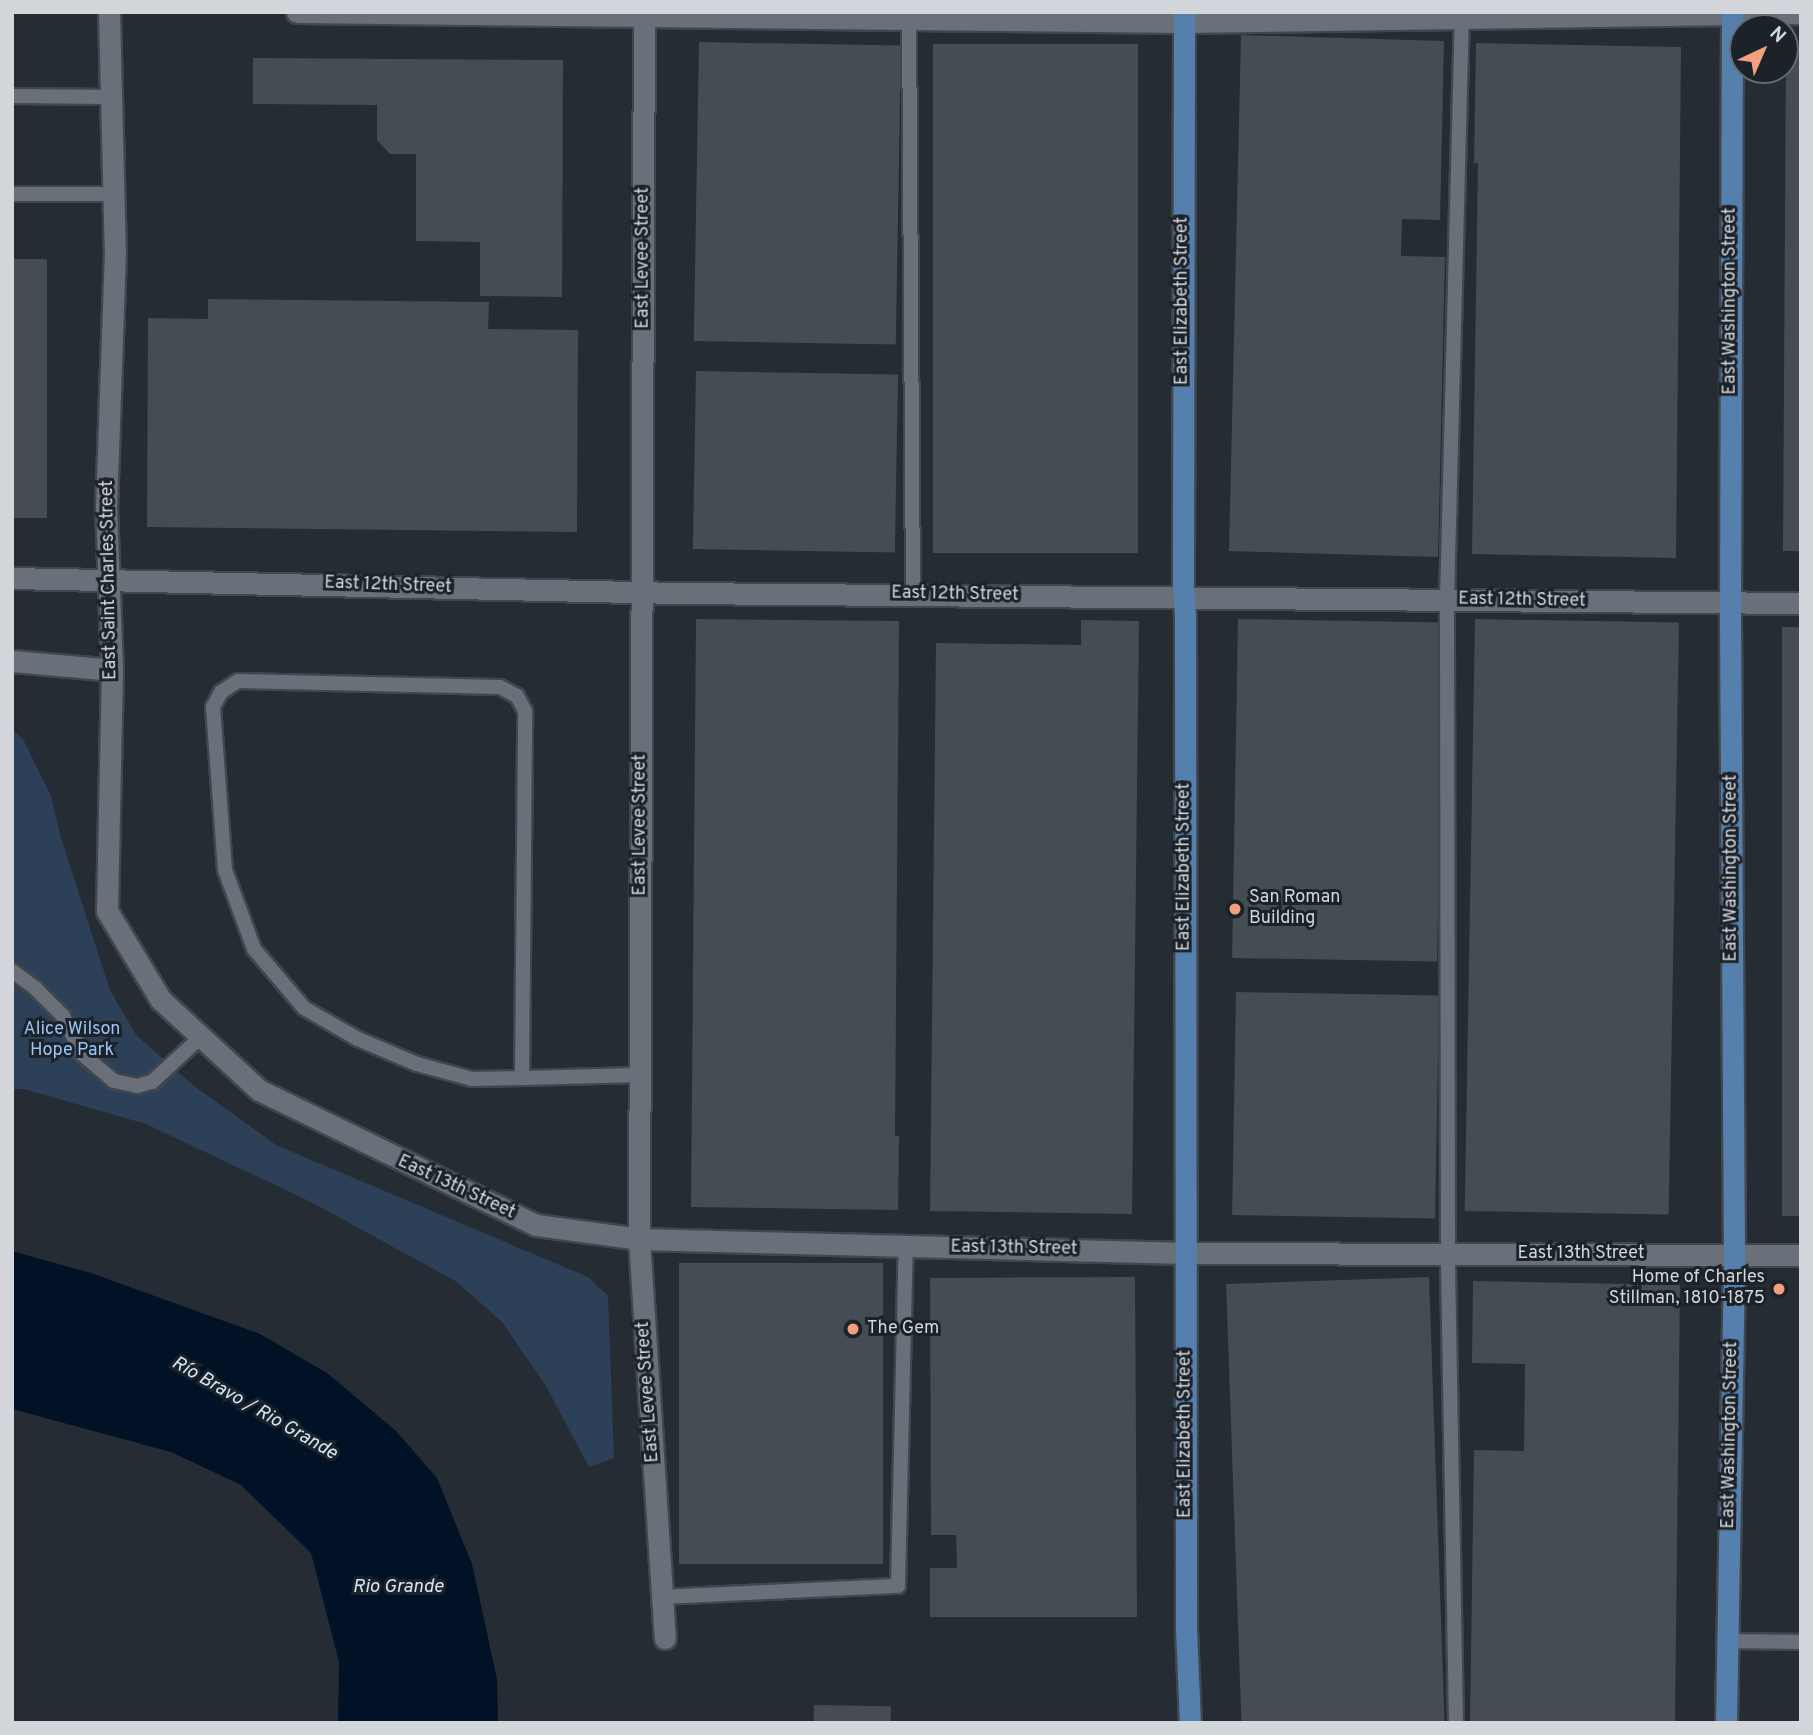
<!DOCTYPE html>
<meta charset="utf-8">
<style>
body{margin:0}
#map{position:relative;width:1813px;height:1735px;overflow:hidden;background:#252c33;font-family:Overpass,sans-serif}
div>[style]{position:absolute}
.green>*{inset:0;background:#2c4058}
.water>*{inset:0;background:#011227}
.building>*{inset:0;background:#454c54;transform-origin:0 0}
.roads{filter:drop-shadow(2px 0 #41474d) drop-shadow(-2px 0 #41474d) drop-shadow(0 2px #41474d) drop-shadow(0 -2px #41474d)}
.lane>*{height:14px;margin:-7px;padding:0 7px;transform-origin:7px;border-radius:7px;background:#697079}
.street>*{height:21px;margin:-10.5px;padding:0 10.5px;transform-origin:10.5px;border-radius:10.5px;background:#697079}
.secondary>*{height:21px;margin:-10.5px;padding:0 10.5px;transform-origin:10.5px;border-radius:10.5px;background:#697079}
.primary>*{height:21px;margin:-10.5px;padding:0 10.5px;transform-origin:10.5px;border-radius:10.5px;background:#5580ae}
.dots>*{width:19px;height:19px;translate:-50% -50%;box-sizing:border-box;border:4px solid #1c2229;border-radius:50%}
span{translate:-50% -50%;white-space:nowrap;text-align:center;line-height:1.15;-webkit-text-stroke:6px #1c2229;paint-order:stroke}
.street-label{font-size:18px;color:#d3d7dc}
.poi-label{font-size:18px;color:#d3d7dc}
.left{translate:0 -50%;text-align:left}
.right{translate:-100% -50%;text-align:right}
.park-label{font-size:18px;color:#9ac4f4}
.water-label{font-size:19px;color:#d4e6f9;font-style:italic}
.frame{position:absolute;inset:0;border:14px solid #d3d7dc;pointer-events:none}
.north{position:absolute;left:1729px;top:14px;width:70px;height:70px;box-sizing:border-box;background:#1c2229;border:2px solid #656a71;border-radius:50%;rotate:44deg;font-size:19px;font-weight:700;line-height:28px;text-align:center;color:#d3d7dc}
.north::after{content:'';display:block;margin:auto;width:24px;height:32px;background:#f2a080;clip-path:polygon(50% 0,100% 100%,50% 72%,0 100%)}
</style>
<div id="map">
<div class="green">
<i style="clip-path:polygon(12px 729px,23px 739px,51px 796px,61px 838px,110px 990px,136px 1035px,193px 1085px,276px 1145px,588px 1277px,608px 1296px,614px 1458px,589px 1467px,546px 1386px,502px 1322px,457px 1282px,313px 1203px,146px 1124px,24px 1089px,12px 1089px)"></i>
</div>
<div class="water">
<i style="clip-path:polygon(12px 1251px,91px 1273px,260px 1334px,327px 1373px,395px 1430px,437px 1478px,472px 1564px,497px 1679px,498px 1723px,338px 1723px,339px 1662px,311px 1553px,241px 1485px,171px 1452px,12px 1409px)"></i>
</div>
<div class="building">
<i style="clip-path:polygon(1241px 35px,1444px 41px,1440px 220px,1402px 219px,1401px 256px,1445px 257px,1438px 557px,1229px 551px)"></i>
<i style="left:699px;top:42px;width:202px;height:299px;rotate:1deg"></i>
<i style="clip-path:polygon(1476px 43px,1681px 47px,1676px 558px,1472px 554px,1478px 163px,1474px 163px)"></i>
<i style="left:933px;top:44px;width:205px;height:509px"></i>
<i style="clip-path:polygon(1786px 47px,1801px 47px,1801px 551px,1783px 551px)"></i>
<i style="clip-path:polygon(253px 58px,563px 60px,562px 297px,480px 296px,480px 242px,416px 241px,416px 154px,390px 154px,377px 140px,377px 105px,253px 104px)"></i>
<i style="left:12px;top:259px;width:35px;height:259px"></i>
<i style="clip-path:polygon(208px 299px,489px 302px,488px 329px,578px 330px,577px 532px,147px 527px,148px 318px,208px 319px)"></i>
<i style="left:696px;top:371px;width:202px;height:178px;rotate:1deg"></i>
<i style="clip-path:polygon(696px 619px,899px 621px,895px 1136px,899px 1136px,898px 1210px,691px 1207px)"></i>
<i style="left:1238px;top:619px;width:205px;height:339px;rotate:1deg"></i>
<i style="left:1475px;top:619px;width:204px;height:592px;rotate:1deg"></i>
<i style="clip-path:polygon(1081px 620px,1139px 621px,1132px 1214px,930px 1211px,936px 643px,1081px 645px)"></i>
<i style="left:1782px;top:627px;width:19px;height:589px"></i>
<i style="left:1236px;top:992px;width:203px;height:223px;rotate:1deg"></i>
<i style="left:679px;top:1263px;width:204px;height:301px"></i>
<i style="clip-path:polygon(1135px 1277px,1137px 1617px,930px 1617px,930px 1568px,957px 1568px,956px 1535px,931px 1535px,930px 1278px)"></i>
<i style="left:1429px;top:1277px;width:446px;height:203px;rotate:88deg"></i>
<i style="clip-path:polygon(1473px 1281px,1680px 1285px,1675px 1723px,1470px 1723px,1474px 1450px,1524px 1451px,1525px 1364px,1472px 1363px)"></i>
<i style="left:814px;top:1705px;width:77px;height:18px;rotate:1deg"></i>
</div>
<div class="roads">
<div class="lane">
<i style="left:909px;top:12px;width:583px;rotate:89.61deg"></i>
<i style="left:12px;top:96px;width:98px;rotate:0.6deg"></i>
<i style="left:12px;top:194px;width:101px"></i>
<i style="left:12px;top:971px;width:29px;rotate:36deg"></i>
<i style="left:35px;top:988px;width:40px;rotate:45deg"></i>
<i style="left:63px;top:1016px;width:42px;rotate:63.4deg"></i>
<i style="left:82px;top:1054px;width:42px;rotate:40.2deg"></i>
<i style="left:114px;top:1081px;width:24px;rotate:12deg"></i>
<i style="left:137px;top:1086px;width:16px;rotate:-15deg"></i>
<i style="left:152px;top:1082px;width:67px;rotate:-42.6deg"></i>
<i style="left:522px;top:1078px;width:367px;rotate:-89.5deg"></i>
<i style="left:525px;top:711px;width:17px;rotate:-118deg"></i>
<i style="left:517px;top:696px;width:19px;rotate:-152deg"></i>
<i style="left:500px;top:687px;width:262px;rotate:-178.7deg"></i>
<i style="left:238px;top:681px;width:20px;rotate:147deg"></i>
<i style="left:221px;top:692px;width:17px;rotate:118deg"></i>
<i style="left:213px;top:707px;width:163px;rotate:85.8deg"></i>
<i style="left:225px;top:870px;width:84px;rotate:69.8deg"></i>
<i style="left:254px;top:949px;width:77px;rotate:49.7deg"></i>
<i style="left:304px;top:1008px;width:62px;rotate:29.9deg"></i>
<i style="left:358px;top:1039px;width:64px;rotate:23deg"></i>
<i style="left:417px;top:1064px;width:57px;rotate:15.3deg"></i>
<i style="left:472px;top:1079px;width:50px;rotate:-1.1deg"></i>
<i style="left:522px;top:1078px;width:118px;rotate:-1.5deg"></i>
<i style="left:663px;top:1597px;width:235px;rotate:-2.7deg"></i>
<i style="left:898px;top:1586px;width:340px;rotate:-88.7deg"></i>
<i style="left:1728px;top:1641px;width:73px;rotate:0.8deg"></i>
<i style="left:1456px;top:1723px;width:469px;rotate:-91deg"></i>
<i style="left:1448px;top:1254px;width:654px;rotate:-90.09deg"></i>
<i style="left:1447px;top:600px;width:588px;rotate:-88.54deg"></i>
</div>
<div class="street">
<i style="left:297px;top:12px;width:887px;rotate:0.65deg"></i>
<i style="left:1184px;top:22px;width:617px;rotate:-0.84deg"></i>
<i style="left:639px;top:1239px;width:400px;rotate:86.3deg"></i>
</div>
<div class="secondary">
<i style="left:109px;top:12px;width:239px;rotate:88.6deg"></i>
<i style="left:115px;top:251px;width:256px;rotate:92deg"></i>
<i style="left:106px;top:507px;width:163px;rotate:87.9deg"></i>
<i style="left:112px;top:670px;width:241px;rotate:91.2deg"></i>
<i style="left:107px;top:911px;width:104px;rotate:58.8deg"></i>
<i style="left:161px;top:1000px;width:133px;rotate:42.6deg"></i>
<i style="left:259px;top:1090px;width:308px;rotate:26deg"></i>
<i style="left:536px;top:1225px;width:104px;rotate:7.7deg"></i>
<i style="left:639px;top:1239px;width:546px;rotate:1.47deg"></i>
<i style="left:1185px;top:1253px;width:616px;rotate:0.19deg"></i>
<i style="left:12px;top:578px;width:665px;rotate:1.29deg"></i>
<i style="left:677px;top:593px;width:1124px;rotate:0.51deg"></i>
<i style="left:12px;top:661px;width:100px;rotate:5.1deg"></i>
<i style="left:639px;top:1239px;width:1227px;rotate:-89.77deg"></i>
</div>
<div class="primary">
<i style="left:1184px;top:12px;width:574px;rotate:90.1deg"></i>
<i style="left:1183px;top:586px;width:30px;rotate:86deg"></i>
<i style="left:1185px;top:616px;width:1013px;rotate:89.94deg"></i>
<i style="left:1186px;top:1629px;width:94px;rotate:87.6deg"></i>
<i style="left:1726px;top:1723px;width:468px;rotate:-89deg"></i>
<i style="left:1734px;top:1255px;width:639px;rotate:-90.36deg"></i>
<i style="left:1730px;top:616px;width:604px;rotate:-89.81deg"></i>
</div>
</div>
<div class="dots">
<i style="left:1235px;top:909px;background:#f2a080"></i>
<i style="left:1779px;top:1289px;background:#f2a080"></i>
<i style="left:853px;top:1329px;background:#f2a080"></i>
</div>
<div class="street-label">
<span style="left:644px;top:258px;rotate:-90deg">East Levee Street</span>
<span style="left:1183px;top:301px;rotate:-90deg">East Elizabeth Street</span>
<span style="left:1731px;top:301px;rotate:-90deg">East Washington Street</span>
<span style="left:110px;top:580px;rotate:-91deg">East Saint Charles Street</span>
<span style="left:388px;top:586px;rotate:2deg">East 12th Street</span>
<span style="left:955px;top:595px;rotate:1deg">East 12th Street</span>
<span style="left:1522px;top:601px;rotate:1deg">East 12th Street</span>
<span style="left:641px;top:825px;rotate:-90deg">East Levee Street</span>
<span style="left:1185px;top:867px;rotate:-90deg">East Elizabeth Street</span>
<span style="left:1732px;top:868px;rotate:-90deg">East Washington Street</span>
<span style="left:456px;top:1188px;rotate:25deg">East 13th Street</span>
<span style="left:1014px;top:1249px;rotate:1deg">East 13th Street</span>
<span style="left:1581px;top:1254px">East 13th Street</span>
<span style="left:649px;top:1392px;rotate:-94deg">East Levee Street</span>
<span style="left:1186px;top:1434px;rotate:-90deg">East Elizabeth Street</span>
<span style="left:1731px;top:1435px;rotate:-89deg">East Washington Street</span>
</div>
<div class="poi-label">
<span class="left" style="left:1249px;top:909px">San Roman<br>Building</span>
<span class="right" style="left:1765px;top:1289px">Home of Charles<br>Stillman, 1810-1875</span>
<span class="left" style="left:867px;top:1329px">The Gem</span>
</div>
<div class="park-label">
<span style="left:72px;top:1041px">Alice Wilson<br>Hope Park</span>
</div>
<div class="water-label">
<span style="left:254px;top:1409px;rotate:30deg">Río Bravo / Rio Grande</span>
<span style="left:398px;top:1588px">Rio Grande</span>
</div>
<div class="frame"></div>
<div class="north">N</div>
</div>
